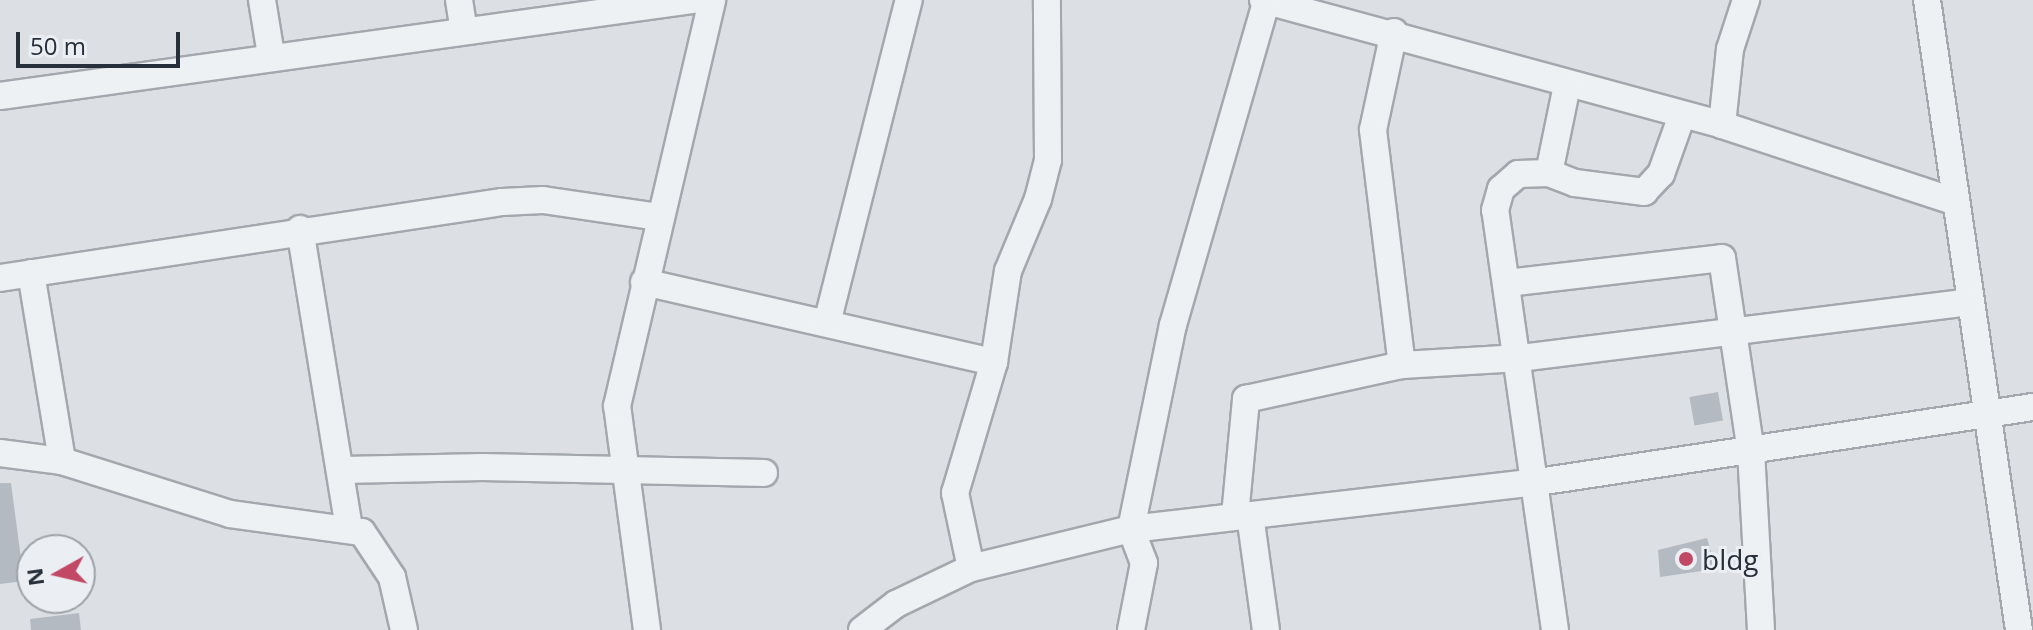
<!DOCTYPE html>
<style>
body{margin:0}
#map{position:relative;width:2033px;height:630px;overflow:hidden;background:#dce0e5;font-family:"Open Sans",sans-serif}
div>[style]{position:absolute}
.building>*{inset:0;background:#b4bac1;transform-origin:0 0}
.roads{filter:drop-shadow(2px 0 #a2a8ae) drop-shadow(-2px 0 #a2a8ae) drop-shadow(0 2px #a2a8ae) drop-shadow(0 -2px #a2a8ae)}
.minor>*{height:26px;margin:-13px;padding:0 13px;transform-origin:13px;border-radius:13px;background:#eef1f4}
.dots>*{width:22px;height:22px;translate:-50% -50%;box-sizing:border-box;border:4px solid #ebeff3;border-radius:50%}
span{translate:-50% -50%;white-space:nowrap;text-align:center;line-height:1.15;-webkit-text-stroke:6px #ebeff3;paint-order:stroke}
.poi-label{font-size:28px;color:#27303a}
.left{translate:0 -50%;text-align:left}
.north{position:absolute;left:16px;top:534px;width:80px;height:80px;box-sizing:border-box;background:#ebeff3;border:2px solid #9da3a9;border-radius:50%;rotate:262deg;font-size:22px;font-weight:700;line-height:32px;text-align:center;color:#27303a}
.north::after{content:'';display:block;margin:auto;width:28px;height:36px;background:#c24965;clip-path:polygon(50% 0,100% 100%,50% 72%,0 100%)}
.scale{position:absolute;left:16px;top:32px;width:164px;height:36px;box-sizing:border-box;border:4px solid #27303a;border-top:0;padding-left:10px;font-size:24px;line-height:28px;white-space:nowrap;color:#27303a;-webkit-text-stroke:6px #ebeff3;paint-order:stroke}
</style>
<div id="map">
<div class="building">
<i style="left:1718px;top:392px;width:29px;height:29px;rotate:80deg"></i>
<i style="clip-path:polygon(0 483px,11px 483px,24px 581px,0 584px)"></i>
<i style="clip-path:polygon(1707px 538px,1716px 569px,1660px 577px,1658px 550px)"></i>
<i style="clip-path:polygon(79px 613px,81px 630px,31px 630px,30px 619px)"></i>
</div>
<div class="roads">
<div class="minor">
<i style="left:262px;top:0;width:56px;rotate:80.7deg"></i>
<i style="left:459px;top:0;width:30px;rotate:81deg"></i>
<i style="left:1263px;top:0;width:476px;rotate:15.2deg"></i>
<i style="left:1722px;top:125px;width:246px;rotate:18.2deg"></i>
<i style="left:1927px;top:0;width:637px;rotate:81.69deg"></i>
<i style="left:1394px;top:32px;width:100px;rotate:102.1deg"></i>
<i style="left:1373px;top:130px;width:237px;rotate:83deg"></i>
<i style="left:0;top:96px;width:700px;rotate:-7.89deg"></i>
<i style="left:1722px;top:125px;width:76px;rotate:-84deg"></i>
<i style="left:1730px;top:49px;width:52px;rotate:-71.9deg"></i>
<i style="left:1549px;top:173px;width:90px;rotate:-78.4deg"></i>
<i style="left:300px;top:229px;width:302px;rotate:80.7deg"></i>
<i style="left:31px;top:273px;width:191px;rotate:80.6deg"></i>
<i style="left:0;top:278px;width:508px;rotate:-8.61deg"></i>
<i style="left:502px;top:202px;width:41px;rotate:-2.8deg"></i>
<i style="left:543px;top:200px;width:116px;rotate:8.4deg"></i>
<i style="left:644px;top:282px;width:359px;rotate:12.9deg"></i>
<i style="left:1507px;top:283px;width:216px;rotate:-6.6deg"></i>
<i style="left:1722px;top:258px;width:195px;rotate:81.5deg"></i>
<i style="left:1751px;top:451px;width:179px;rotate:86.8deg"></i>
<i style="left:827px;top:323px;width:333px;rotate:-75.8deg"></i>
<i style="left:0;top:453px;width:63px;rotate:7.4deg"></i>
<i style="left:62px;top:461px;width:176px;rotate:17.5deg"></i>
<i style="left:230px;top:514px;width:133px;rotate:7.8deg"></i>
<i style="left:362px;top:532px;width:54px;rotate:56.3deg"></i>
<i style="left:392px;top:577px;width:54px;rotate:77.2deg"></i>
<i style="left:343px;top:470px;width:140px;rotate:-1.2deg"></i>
<i style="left:483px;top:467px;width:281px;rotate:1.2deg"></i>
<i style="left:1250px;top:515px;width:116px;rotate:82.1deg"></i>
<i style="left:1235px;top:516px;width:118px;rotate:-84.6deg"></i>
<i style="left:1246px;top:399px;width:160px;rotate:-12.3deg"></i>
<i style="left:1402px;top:365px;width:118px;rotate:-3.4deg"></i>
<i style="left:1520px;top:358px;width:454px;rotate:-7.1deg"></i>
<i style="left:971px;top:568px;width:77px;rotate:-102deg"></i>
<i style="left:955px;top:493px;width:137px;rotate:-73.4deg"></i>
<i style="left:994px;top:362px;width:92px;rotate:-81.3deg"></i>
<i style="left:1008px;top:271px;width:78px;rotate:-67.4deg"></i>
<i style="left:1038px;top:199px;width:40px;rotate:-75.6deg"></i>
<i style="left:1048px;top:160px;width:160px;rotate:-90.4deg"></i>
<i style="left:647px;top:630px;width:226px;rotate:-97.6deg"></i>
<i style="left:617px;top:406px;width:417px;rotate:-76.8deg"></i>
<i style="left:862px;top:630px;width:43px;rotate:-37.4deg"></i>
<i style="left:896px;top:604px;width:83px;rotate:-25.6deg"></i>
<i style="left:971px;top:568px;width:165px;rotate:-13.7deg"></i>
<i style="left:1131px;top:529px;width:410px;rotate:-6.6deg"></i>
<i style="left:1538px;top:482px;width:501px;rotate:-8.62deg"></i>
<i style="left:1131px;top:630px;width:68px;rotate:-79deg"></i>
<i style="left:1144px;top:563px;width:36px;rotate:-111deg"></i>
<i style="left:1131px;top:529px;width:208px;rotate:-78.4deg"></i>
<i style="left:1173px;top:325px;width:338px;rotate:-73.9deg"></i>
<i style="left:1555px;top:630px;width:424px;rotate:-98.1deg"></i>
<i style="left:1495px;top:210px;width:22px;rotate:-74deg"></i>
<i style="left:1501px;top:189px;width:23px;rotate:-41deg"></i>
<i style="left:1518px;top:174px;width:31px;rotate:-2deg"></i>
<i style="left:1549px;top:173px;width:28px;rotate:21deg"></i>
<i style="left:1575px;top:183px;width:70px;rotate:7.4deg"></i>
<i style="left:1644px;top:192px;width:25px;rotate:-47deg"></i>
<i style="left:1661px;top:174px;width:59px;rotate:-70.3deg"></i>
</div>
</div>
<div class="dots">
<i style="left:1686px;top:559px;background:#c24965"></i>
</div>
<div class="poi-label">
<span class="left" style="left:1702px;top:559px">bldg</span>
</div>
<div class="north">N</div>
<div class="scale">50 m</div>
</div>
